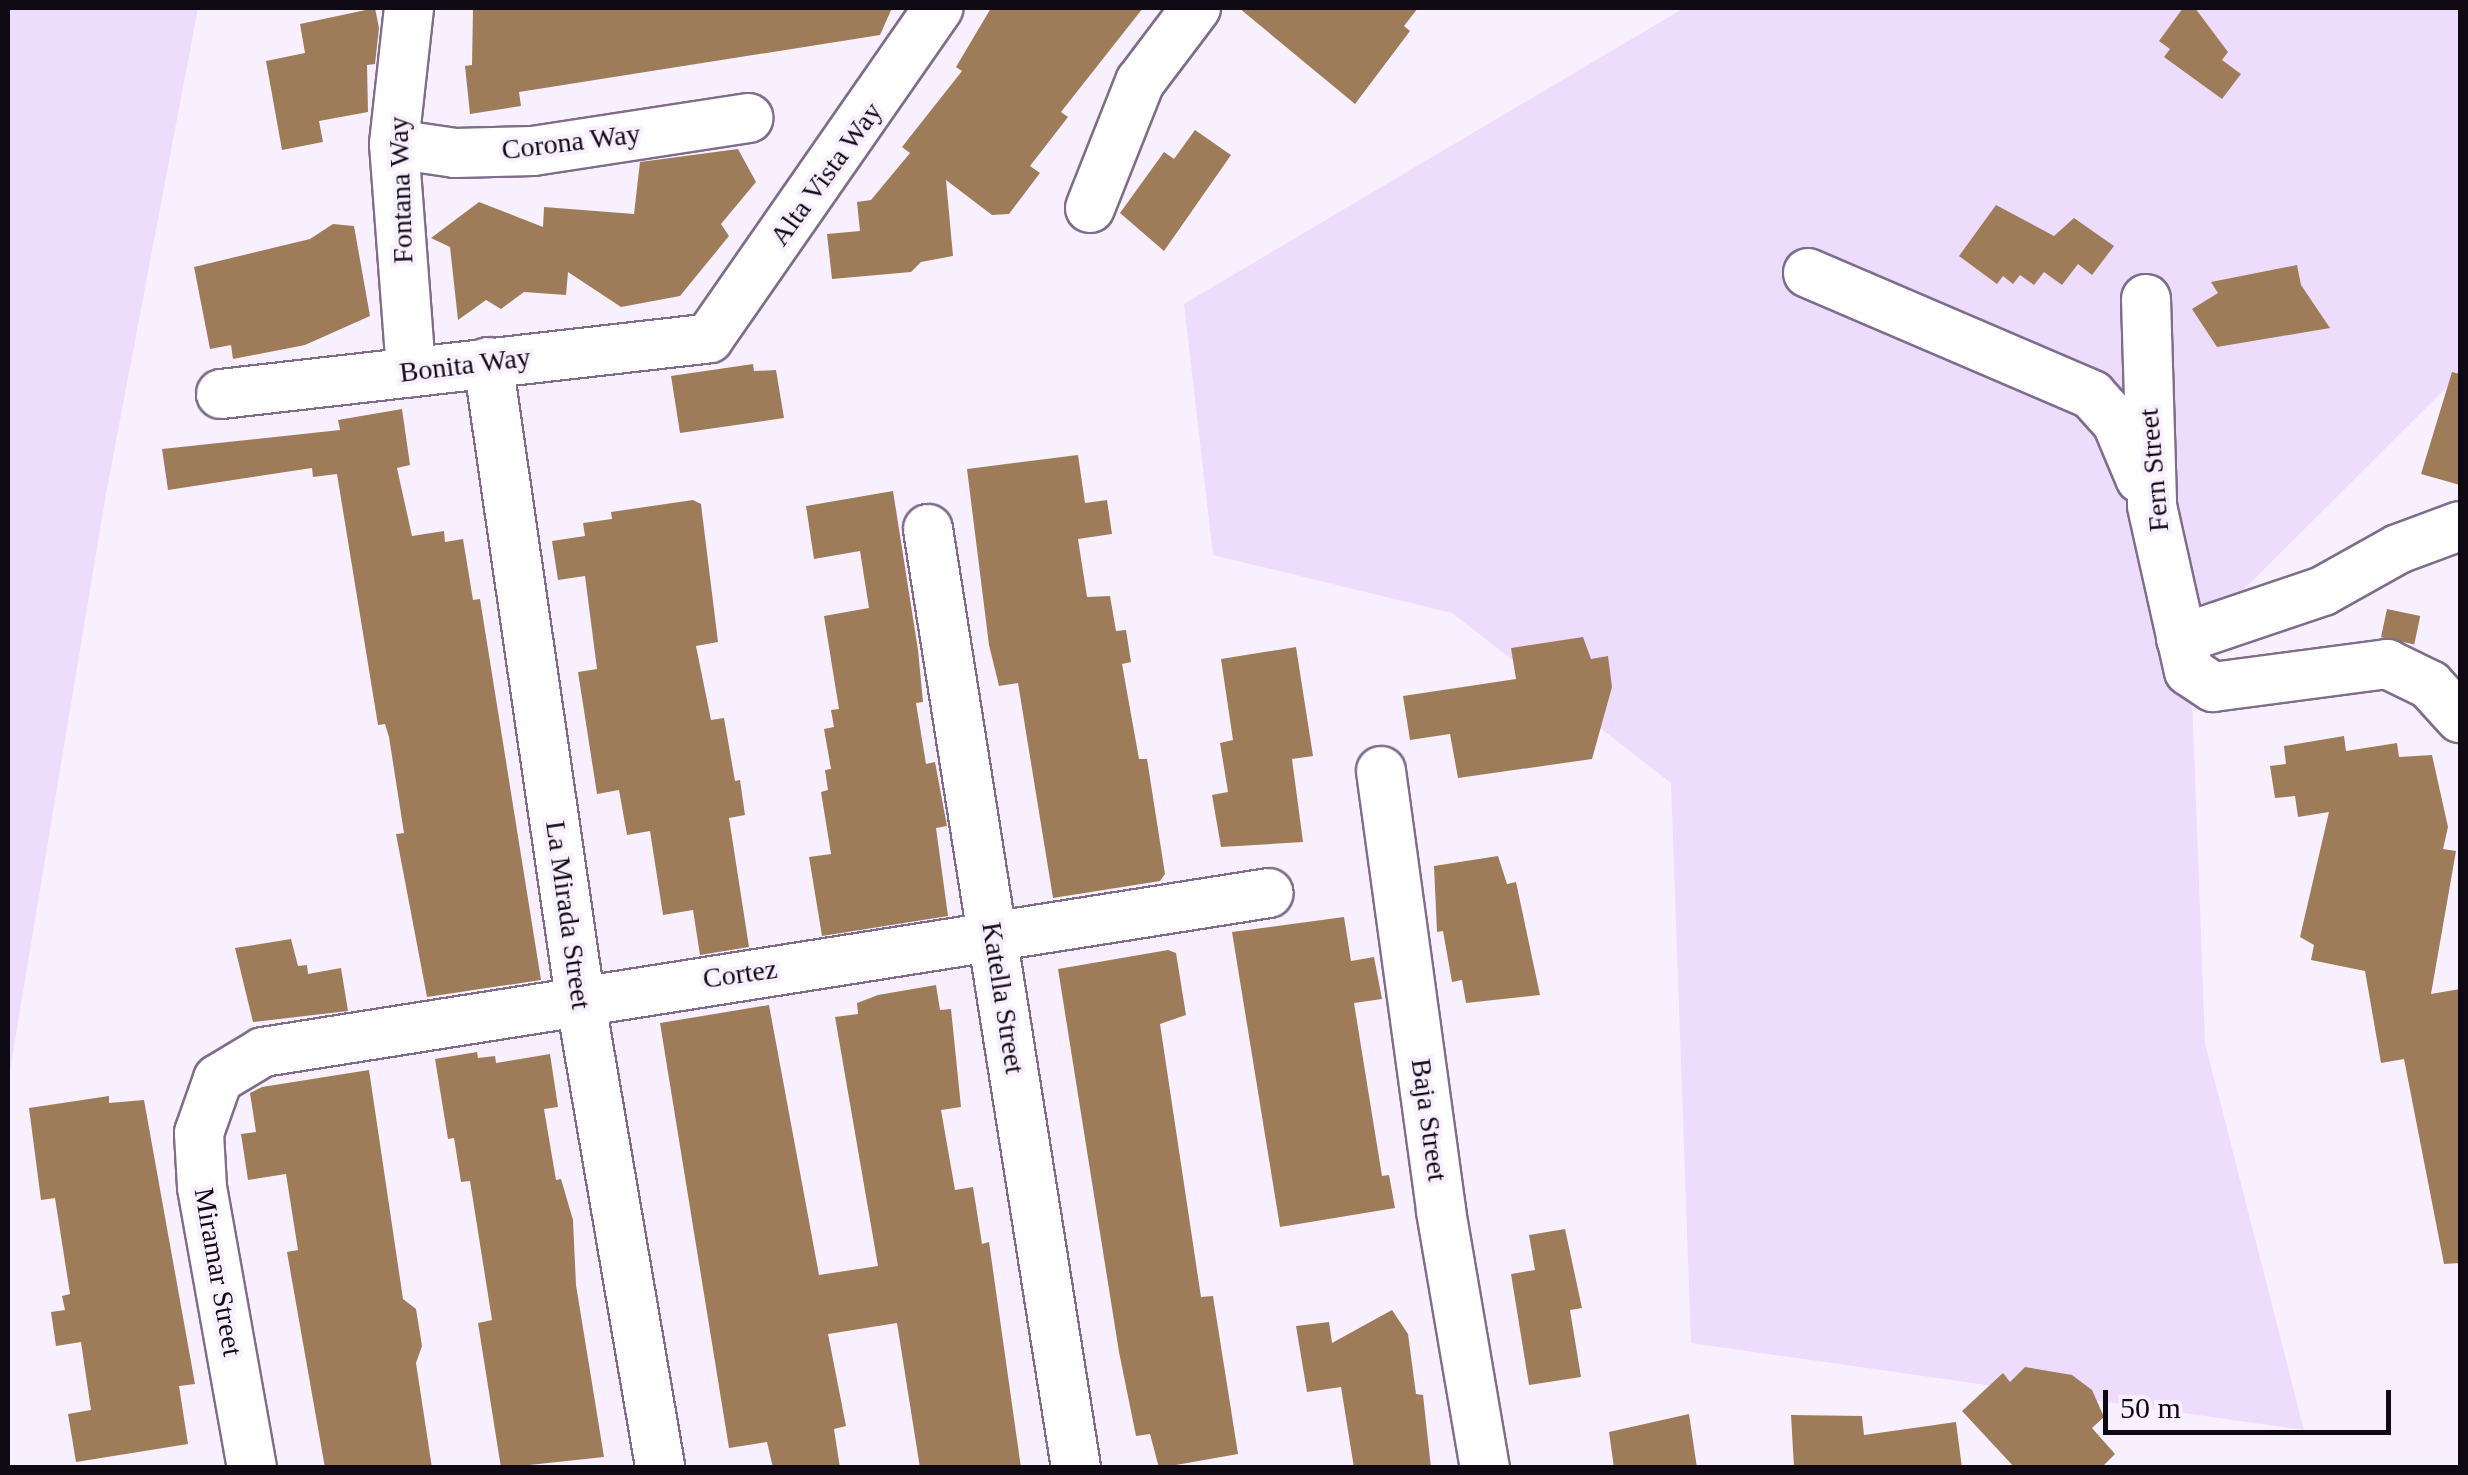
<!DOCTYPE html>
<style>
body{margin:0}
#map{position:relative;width:2468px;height:1475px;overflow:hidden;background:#f8f0fe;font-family:"Times New Roman",serif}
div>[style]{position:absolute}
.green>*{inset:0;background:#eddcfb}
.building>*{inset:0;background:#9f7c59;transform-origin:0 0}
.roads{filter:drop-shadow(2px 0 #7f6d8b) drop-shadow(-2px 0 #7f6d8b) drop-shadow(0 2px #7f6d8b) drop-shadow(0 -2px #7f6d8b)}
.minor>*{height:48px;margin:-24px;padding:0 24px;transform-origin:24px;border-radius:24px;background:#fff}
span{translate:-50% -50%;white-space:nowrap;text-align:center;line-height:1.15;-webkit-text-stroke:8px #f8f0fe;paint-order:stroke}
.street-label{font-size:28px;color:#0f0914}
.frame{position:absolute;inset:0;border:10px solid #0f0914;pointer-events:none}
.scale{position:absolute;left:2103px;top:1390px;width:288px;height:45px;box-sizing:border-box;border:5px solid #0f0914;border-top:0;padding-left:12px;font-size:30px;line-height:35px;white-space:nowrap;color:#0f0914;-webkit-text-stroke:8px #f8f0fe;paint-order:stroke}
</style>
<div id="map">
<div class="green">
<i style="clip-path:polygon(8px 8px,198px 8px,106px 494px,8px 1082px)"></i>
<i style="clip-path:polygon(1684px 8px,2460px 8px,2460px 374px,2190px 643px,2205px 1043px,2304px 1430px,1691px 1343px,1671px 783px,1452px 613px,1213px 555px,1184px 304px)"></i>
</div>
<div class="building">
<i style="clip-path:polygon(375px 8px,379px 28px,375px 64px,367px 65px,368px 112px,319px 121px,323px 142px,282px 150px,266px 61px,305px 53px,300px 24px)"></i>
<i style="clip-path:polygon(473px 8px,892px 8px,880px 35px,519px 92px,521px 106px,470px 114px,465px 66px,472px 65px)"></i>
<i style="clip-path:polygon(991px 8px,1143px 8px,1061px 112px,1068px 117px,1030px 166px,1040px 173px,1009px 214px,992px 215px,946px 180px,953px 256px,921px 262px,911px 272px,832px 279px,827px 234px,860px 231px,857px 202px,871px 200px,910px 153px,902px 147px,962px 71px,956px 67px)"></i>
<i style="clip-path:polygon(1239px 8px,1418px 8px,1404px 26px,1410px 31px,1355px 104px)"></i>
<i style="clip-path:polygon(2183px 8px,2195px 8px,2228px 52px,2222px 60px,2241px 74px,2222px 99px,2164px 57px,2170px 49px,2159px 41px)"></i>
<i style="clip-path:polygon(1195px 130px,1231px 155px,1164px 251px,1120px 213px,1164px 152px,1174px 159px)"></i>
<i style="clip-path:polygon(738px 149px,756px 182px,721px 224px,729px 236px,680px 296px,621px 307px,568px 272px,566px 295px,524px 292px,501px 309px,486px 300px,458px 320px,450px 247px,431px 238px,479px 202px,543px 227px,544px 207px,634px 214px,640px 162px)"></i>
<i style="clip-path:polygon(1996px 205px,2054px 236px,2074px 218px,2114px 246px,2092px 275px,2078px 264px,2062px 285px,2044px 272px,2034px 285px,2020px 275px,2013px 284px,2003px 276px,1997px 284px,1959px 256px)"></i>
<i style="clip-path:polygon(333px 224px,354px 226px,370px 316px,305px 345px,233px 359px,231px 345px,210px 349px,194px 267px,310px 239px)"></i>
<i style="clip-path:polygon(2297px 265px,2301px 285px,2330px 328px,2217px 347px,2192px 309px,2218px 293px,2211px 282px)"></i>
<i style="clip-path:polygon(753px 364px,754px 371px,776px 370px,784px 418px,680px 433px,671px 376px)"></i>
<i style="clip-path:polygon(2452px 372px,2460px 374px,2460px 485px,2421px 474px)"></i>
<i style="clip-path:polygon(402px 409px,410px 465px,397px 468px,412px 536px,444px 531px,445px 542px,463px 539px,473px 600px,480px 599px,541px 980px,427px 997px,396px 834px,404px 833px,389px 737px,385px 724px,378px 725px,337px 474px,313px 477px,312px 468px,168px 490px,162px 449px,340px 430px,338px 420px)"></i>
<i style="clip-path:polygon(1078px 455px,1085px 503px,1107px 500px,1112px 534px,1078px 539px,1087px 597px,1110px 596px,1116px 631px,1126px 630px,1131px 662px,1122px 664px,1139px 759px,1147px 759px,1165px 874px,1160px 881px,1053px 898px,1018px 683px,999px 686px,989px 645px,967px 469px)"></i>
<i style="clip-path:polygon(893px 491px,918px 650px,923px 702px,916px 703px,926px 764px,935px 762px,947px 826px,936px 828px,948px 916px,822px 936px,809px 857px,831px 854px,821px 792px,828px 790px,825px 770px,831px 769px,824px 729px,834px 727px,831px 710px,839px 709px,824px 616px,869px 608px,860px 551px,814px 559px,806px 506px)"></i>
<i style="clip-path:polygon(693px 500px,701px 504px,718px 642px,696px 646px,711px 720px,724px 718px,735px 781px,740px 780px,745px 815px,729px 818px,749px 947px,700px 955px,693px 910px,663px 915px,650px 831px,627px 835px,619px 790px,597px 794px,578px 672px,597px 669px,585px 576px,558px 580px,552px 541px,585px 536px,583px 523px,612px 519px,611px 512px)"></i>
<i style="left:2387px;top:609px;width:34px;height:29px;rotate:12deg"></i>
<i style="clip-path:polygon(1583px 637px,1591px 659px,1608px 656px,1612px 687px,1592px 759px,1458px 778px,1450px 734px,1410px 740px,1403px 696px,1516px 679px,1511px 648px)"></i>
<i style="clip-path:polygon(1296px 647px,1313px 756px,1292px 759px,1303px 842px,1221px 847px,1212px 795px,1228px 792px,1220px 743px,1233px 740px,1221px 659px)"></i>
<i style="clip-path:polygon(2344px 736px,2346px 751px,2397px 743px,2399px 757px,2432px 755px,2448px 827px,2443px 849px,2456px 851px,2431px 994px,2460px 989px,2460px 1263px,2444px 1264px,2404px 1059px,2381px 1063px,2365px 971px,2311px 960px,2314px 945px,2300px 937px,2329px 812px,2298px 817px,2295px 796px,2275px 798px,2270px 766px,2286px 764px,2284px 746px)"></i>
<i style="clip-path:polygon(1498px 856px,1507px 884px,1516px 882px,1540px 995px,1466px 1003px,1462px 980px,1452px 982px,1443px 931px,1437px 932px,1434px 866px)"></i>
<i style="clip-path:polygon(1344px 917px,1351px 961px,1374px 957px,1382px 999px,1354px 1003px,1382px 1176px,1389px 1175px,1395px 1208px,1280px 1227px,1232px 932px)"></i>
<i style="clip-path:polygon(291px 939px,298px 966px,307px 965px,308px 974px,341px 968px,348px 1011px,253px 1022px,235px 948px)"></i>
<i style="clip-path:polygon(1168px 950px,1176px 953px,1186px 1015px,1160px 1024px,1201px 1297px,1213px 1296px,1238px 1454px,1159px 1468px,1150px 1434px,1136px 1436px,1119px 1352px,1058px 969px)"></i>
<i style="clip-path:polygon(936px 985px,940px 1010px,951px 1009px,961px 1107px,941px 1110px,955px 1190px,973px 1187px,982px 1244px,989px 1242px,1021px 1468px,920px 1468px,897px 1323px,828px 1334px,846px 1426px,834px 1429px,840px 1468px,773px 1468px,767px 1442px,729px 1448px,660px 1023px,769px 1005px,819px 1275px,878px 1266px,835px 1017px,858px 1014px,857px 1003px,878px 995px)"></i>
<i style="clip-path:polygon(477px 1052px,478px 1058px,495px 1056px,496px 1063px,550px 1054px,558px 1107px,544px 1109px,556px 1180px,561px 1179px,573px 1220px,576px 1285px,604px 1457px,501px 1468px,478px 1323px,492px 1320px,470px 1181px,461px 1182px,454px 1138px,448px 1139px,435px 1059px)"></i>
<i style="clip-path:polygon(369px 1070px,403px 1299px,416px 1309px,422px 1346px,416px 1363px,432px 1468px,325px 1468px,287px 1252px,298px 1250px,286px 1174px,248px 1180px,241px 1134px,256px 1132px,250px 1093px,262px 1087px)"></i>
<i style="clip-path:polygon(109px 1096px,109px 1103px,144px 1100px,195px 1384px,179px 1386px,188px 1444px,76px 1462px,68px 1414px,91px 1410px,81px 1342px,56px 1346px,51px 1312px,65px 1310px,62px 1296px,70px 1294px,55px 1198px,41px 1200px,29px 1108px)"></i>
<i style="clip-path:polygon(1565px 1229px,1582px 1308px,1570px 1310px,1581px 1377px,1529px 1385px,1511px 1274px,1535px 1270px,1529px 1235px)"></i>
<i style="clip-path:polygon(1392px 1310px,1408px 1334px,1416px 1394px,1423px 1395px,1431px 1468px,1354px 1468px,1341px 1387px,1307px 1392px,1296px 1326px,1329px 1322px,1332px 1343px)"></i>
<i style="clip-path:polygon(2025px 1367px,2072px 1375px,2092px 1390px,2104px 1417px,2092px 1428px,2115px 1454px,2101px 1468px,2015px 1468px,1962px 1411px,2003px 1373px,2010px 1382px)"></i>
<i style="clip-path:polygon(1689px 1414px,1697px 1468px,1614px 1468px,1609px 1432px)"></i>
<i style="clip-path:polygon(1791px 1415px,1862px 1416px,1864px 1435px,1956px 1422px,1962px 1468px,1794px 1468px)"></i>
</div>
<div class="roads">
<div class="minor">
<i style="left:409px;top:8px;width:137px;rotate:96.3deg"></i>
<i style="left:394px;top:144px;width:229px;rotate:85.7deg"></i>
<i style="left:394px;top:144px;width:62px;rotate:8.4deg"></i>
<i style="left:455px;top:153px;width:78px;rotate:-1.5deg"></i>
<i style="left:533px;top:151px;width:218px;rotate:-8.7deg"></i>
<i style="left:1090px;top:208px;width:136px;rotate:-68.4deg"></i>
<i style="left:1140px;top:82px;width:93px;rotate:-52.9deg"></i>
<i style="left:1808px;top:273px;width:309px;rotate:23.2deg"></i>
<i style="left:2092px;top:395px;width:38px;rotate:48deg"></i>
<i style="left:2117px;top:423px;width:60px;rotate:67.3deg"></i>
<i style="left:2146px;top:299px;width:207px;rotate:88.3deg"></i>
<i style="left:2152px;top:506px;width:169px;rotate:77.4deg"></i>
<i style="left:2189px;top:671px;width:29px;rotate:34deg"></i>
<i style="left:2213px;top:687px;width:176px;rotate:-7.5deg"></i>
<i style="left:2387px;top:664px;width:48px;rotate:26deg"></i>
<i style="left:2430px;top:685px;width:45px;rotate:47.7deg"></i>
<i style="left:488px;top:362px;width:643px;rotate:81.77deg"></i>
<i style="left:580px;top:998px;width:477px;rotate:80.3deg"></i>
<i style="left:221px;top:394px;width:491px;rotate:-6.5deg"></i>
<i style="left:709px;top:338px;width:402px;rotate:-55.2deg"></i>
<i style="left:928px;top:529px;width:951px;rotate:81.04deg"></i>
<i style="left:2181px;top:639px;width:150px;rotate:-18.7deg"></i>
<i style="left:2323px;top:591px;width:86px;rotate:-29.2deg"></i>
<i style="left:2398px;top:549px;width:66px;rotate:-20.4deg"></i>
<i style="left:1381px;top:771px;width:444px;rotate:82.2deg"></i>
<i style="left:1441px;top:1211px;width:261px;rotate:80.3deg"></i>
<i style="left:252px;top:1468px;width:285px;rotate:-100.1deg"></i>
<i style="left:202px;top:1187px;width:54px;rotate:-93.2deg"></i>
<i style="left:199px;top:1133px;width:57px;rotate:-70.6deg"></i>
<i style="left:218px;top:1079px;width:52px;rotate:-31deg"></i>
<i style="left:263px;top:1052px;width:1018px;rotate:-8.98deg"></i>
</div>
</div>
<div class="street-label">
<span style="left:571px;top:142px;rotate:-7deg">Corona Way</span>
<span style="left:826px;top:174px;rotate:-54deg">Alta Vista Way</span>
<span style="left:401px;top:190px;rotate:-92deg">Fontana Way</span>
<span style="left:465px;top:365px;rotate:-7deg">Bonita Way</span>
<span style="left:2154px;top:470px;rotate:-95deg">Fern Street</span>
<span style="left:568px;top:915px;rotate:82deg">La Mirada Street</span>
<span style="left:740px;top:974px;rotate:-8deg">Cortez</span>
<span style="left:1003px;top:998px;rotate:81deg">Katella Street</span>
<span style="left:1429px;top:1120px;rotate:82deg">Baja Street</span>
<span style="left:218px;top:1272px;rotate:80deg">Miramar Street</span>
</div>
<div class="frame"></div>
<div class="scale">50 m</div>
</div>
